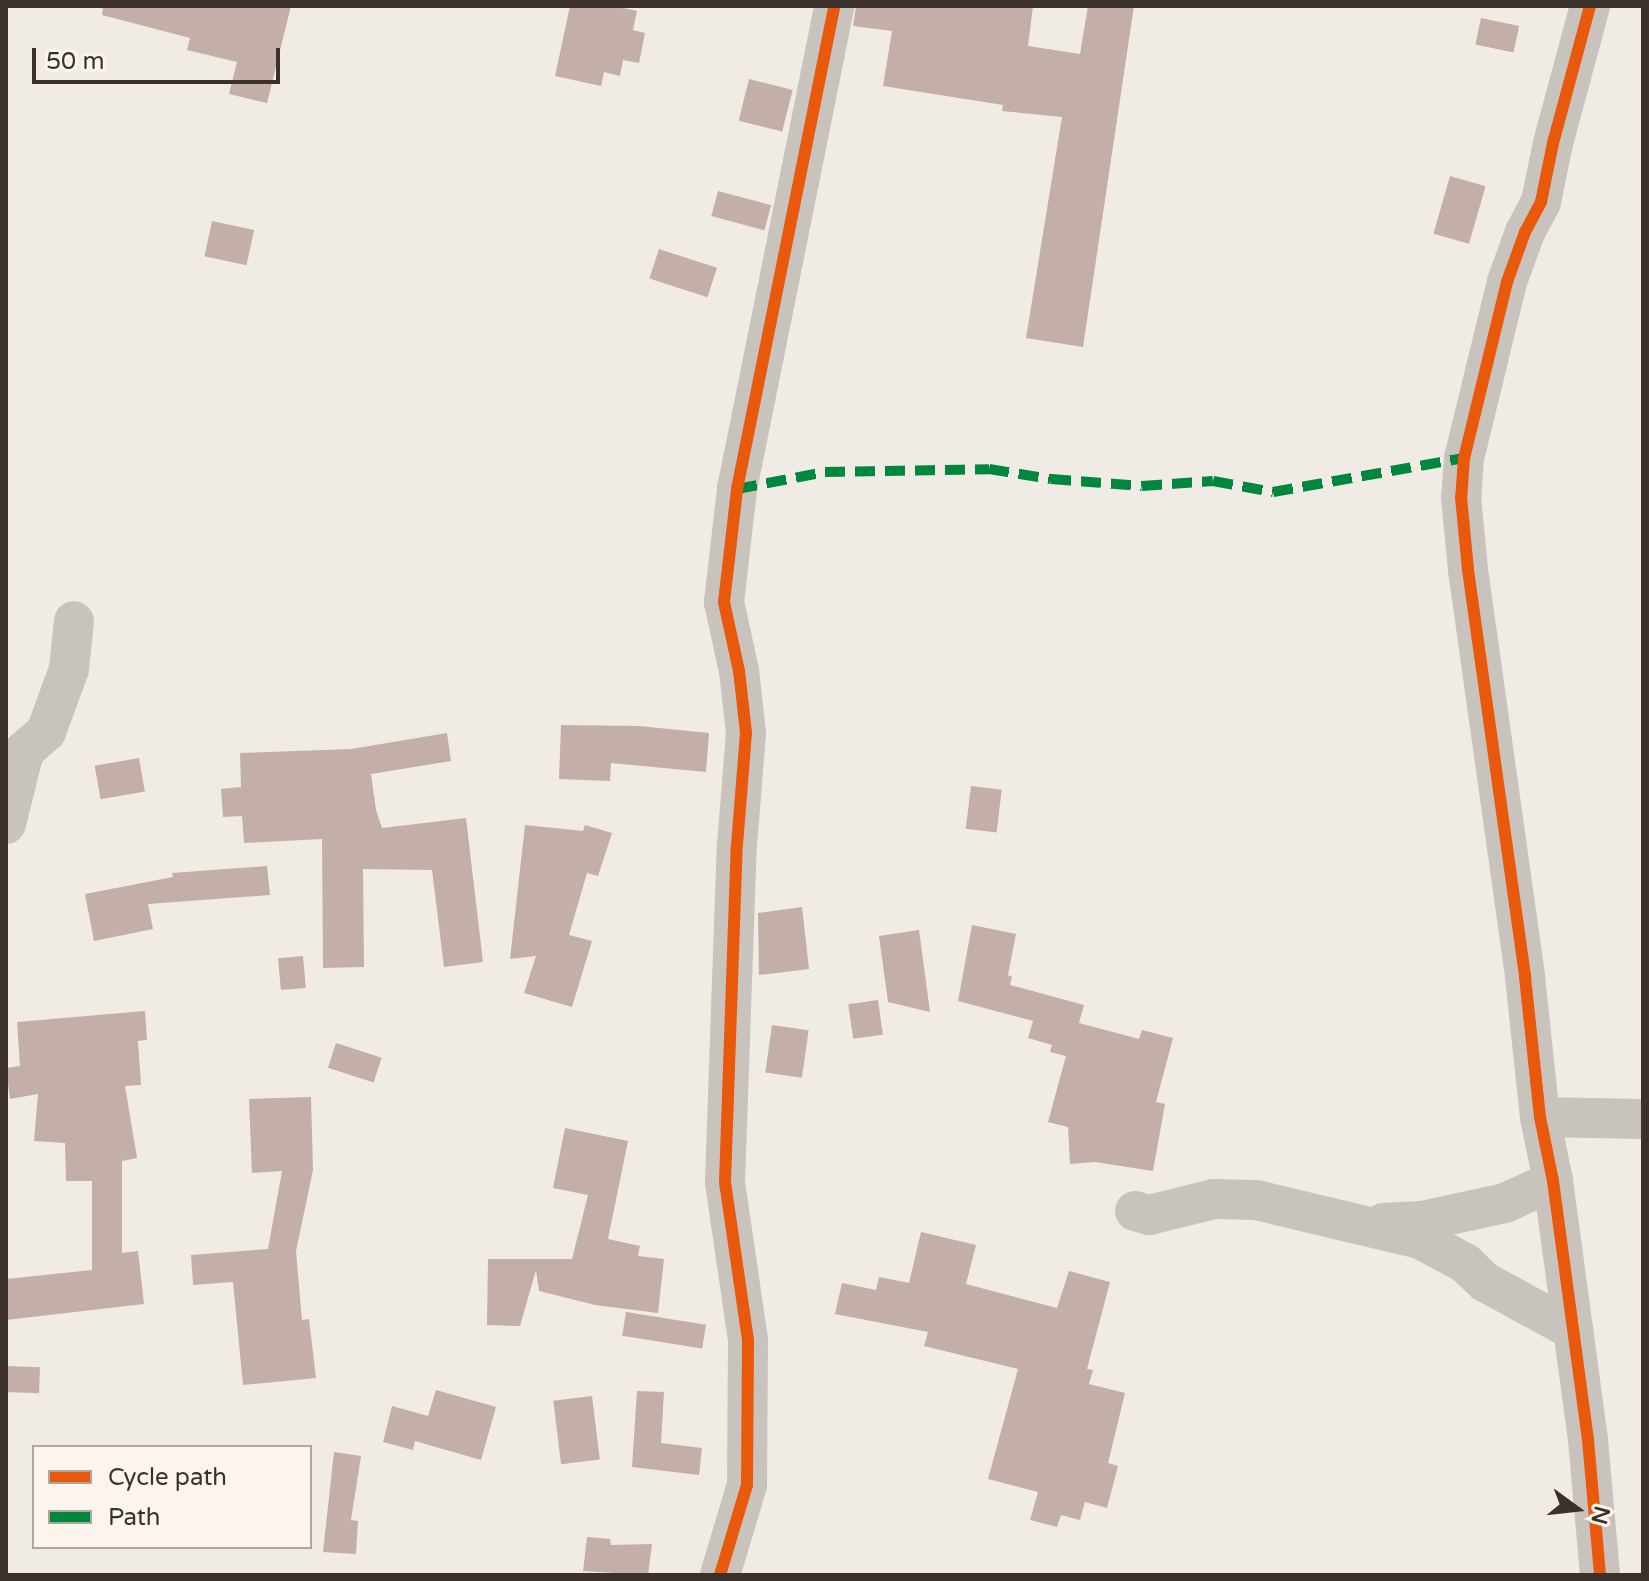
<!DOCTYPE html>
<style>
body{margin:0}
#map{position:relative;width:1649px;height:1581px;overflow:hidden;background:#f0ebe5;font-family:"Varela Round",sans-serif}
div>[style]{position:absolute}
.building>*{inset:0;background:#c3afa7;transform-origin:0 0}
.minor>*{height:40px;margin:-20px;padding:0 20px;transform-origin:20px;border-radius:20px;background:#c9c3be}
.quiet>*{height:10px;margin-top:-5px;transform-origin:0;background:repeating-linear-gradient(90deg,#00873e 0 20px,transparent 0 30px)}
.cycleway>*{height:12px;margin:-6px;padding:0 6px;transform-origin:6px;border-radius:6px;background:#e8590c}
span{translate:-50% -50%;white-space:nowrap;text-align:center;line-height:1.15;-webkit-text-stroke:8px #fbf5ee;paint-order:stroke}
.frame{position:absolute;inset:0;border:8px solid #3b302b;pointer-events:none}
.legend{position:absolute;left:32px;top:1445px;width:280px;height:104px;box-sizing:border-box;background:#fbf5ee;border:2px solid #aea6a0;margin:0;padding:10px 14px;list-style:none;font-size:24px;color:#3b302b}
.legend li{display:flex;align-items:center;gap:16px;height:40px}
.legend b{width:40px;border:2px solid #aea6a0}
.north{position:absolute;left:1537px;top:1469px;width:80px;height:80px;-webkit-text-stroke:6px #fbf5ee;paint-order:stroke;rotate:105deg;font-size:22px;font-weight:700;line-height:32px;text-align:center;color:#3b302b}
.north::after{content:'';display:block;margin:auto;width:28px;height:36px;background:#3b302b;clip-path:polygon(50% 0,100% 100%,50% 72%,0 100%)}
.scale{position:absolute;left:32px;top:48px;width:248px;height:36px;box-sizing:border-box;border:4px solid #3b302b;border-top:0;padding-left:10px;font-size:24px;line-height:28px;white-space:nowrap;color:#3b302b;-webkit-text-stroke:6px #fbf5ee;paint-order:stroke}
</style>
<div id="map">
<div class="building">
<i style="clip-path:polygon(103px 6px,291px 6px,267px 103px,229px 94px,237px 62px,187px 50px,190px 38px,102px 15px)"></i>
<i style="clip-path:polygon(570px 6px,614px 6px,637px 11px,633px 30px,645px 33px,639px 63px,623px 60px,620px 76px,604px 72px,601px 86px,555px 76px)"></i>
<i style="clip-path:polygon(856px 6px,1033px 6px,1028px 46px,1080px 54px,1088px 6px,1134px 6px,1083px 347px,1026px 338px,1062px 117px,1002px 111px,1003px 105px,883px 86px,892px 31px,853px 26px)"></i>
<i style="left:1481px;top:18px;width:39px;height:27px;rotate:12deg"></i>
<i style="left:749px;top:79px;width:45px;height:43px;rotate:14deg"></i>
<i style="left:1450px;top:176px;width:37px;height:60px;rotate:16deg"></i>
<i style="left:718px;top:191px;width:55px;height:26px;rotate:15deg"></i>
<i style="left:212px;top:221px;width:43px;height:36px;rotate:12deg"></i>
<i style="left:659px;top:249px;width:61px;height:31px;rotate:18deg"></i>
<i style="clip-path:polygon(561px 725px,639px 726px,709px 733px,706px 772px,611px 763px,610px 781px,559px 779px)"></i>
<i style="clip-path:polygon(447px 733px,451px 761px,371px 774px,376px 810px,382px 828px,466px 818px,483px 962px,444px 967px,432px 870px,363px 869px,364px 967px,323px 968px,322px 839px,244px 843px,242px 816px,223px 817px,221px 789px,241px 787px,240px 753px,351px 749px)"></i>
<i style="left:139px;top:758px;width:34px;height:45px;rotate:80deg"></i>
<i style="left:971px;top:786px;width:31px;height:43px;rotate:7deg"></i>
<i style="clip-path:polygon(525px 825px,583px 831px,585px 825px,612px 833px,598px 876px,587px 873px,569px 935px,592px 941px,572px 1007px,524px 993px,536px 956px,510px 959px)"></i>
<i style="clip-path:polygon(267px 866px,270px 895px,148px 904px,153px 929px,94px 941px,85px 894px,173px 877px,172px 873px)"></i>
<i style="clip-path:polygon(802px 907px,809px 969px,759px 975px,758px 913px)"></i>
<i style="clip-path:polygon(972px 925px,1016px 934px,1008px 975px,1012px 977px,1010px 985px,1084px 1005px,1079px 1023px,1139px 1039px,1142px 1030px,1173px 1038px,1156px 1102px,1165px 1104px,1153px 1171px,1095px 1162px,1070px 1164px,1068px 1127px,1048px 1122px,1066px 1056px,1050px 1052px,1052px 1045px,1028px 1038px,1033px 1021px,958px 1001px)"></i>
<i style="clip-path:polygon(919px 930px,930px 1012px,888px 1002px,879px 936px)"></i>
<i style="left:303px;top:956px;width:32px;height:25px;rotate:85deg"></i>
<i style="left:878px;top:1000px;width:35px;height:30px;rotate:82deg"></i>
<i style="clip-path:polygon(145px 1011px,147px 1040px,138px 1041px,141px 1085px,125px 1086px,137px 1158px,122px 1161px,122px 1253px,138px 1251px,144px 1304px,6px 1320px,6px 1279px,92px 1270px,92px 1181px,66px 1181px,65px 1143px,34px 1141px,38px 1094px,10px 1099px,6px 1068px,20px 1066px,17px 1022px)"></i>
<i style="left:772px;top:1025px;width:37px;height:48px;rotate:8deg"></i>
<i style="left:336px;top:1043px;width:48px;height:26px;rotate:18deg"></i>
<i style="clip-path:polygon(311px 1097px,313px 1170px,296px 1251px,302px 1320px,309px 1319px,316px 1378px,243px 1385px,233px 1282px,193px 1285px,191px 1255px,268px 1249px,282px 1171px,252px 1173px,249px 1099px)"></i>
<i style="clip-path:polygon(565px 1128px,628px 1141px,608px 1239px,640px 1246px,638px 1256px,664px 1259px,658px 1313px,595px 1305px,539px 1291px,536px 1270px,520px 1326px,487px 1325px,488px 1259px,572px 1259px,588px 1195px,553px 1188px)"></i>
<i style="clip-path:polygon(921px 1232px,976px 1245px,966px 1284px,1057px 1308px,1069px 1271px,1110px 1282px,1087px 1369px,1093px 1370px,1089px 1384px,1125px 1393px,1108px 1463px,1118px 1466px,1107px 1508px,1085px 1502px,1080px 1520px,1061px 1515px,1057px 1527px,1030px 1520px,1038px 1492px,988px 1479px,1018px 1369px,924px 1346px,928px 1332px,835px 1314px,842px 1283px,876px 1290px,879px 1277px,909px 1283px)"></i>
<i style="left:626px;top:1312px;width:81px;height:24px;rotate:9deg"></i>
<i style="left:6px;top:1366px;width:34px;height:26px;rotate:2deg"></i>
<i style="clip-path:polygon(436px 1390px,496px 1407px,481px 1460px,415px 1441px,413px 1450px,383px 1442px,392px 1406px,428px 1416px)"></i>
<i style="clip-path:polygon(637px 1391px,664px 1392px,661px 1443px,702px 1448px,699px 1475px,632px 1467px)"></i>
<i style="left:592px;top:1396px;width:64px;height:39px;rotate:83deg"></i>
<i style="clip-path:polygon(334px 1452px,361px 1456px,351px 1520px,358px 1521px,356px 1554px,323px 1552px)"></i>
<i style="clip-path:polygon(587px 1537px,610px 1539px,611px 1545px,652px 1544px,648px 1575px,583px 1571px)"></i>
</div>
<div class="minor">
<i style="left:1590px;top:6px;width:142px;rotate:105.1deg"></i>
<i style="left:1553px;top:143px;width:60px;rotate:101.5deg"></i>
<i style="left:1541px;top:202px;width:34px;rotate:118deg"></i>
<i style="left:1525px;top:232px;width:53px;rotate:109.8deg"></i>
<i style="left:1507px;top:282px;width:181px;rotate:103.7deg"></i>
<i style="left:1464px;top:458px;width:39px;rotate:94deg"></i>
<i style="left:1461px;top:497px;width:73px;rotate:84.5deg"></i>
<i style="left:1468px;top:570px;width:411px;rotate:82deg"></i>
<i style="left:1525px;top:977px;width:141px;rotate:83.9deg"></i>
<i style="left:1540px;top:1117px;width:65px;rotate:78.5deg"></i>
<i style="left:1553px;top:1181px;width:261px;rotate:82.3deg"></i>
<i style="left:1588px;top:1440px;width:136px;rotate:84.9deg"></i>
<i style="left:6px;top:824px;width:75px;rotate:-76.1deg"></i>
<i style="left:24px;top:751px;width:29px;rotate:-41deg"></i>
<i style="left:46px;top:732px;width:67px;rotate:-69.9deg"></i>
<i style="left:69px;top:669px;width:48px;rotate:-84.1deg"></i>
<i style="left:1540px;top:1117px;width:103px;rotate:1.1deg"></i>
<i style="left:1135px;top:1211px;width:15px;rotate:16deg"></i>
<i style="left:1149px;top:1215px;width:67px;rotate:-13.8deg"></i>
<i style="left:1214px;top:1199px;width:42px;rotate:1.4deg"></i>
<i style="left:1256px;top:1200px;width:169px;rotate:13.4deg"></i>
<i style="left:1420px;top:1239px;width:51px;rotate:28.1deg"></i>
<i style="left:1465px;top:1263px;width:28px;rotate:44deg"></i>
<i style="left:1485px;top:1282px;width:100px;rotate:28.6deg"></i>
<i style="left:1383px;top:1223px;width:39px;rotate:-3deg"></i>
<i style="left:1422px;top:1221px;width:85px;rotate:-12.2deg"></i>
<i style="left:1505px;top:1203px;width:53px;rotate:-24.6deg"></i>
<i style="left:720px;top:1575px;width:94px;rotate:-73.3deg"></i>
<i style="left:747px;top:1485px;width:145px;rotate:-89.6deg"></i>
<i style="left:748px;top:1340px;width:160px;rotate:-98.3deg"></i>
<i style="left:725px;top:1182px;width:337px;rotate:-88deg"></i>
<i style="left:737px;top:845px;width:112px;rotate:-85.4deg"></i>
<i style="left:746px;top:733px;width:62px;rotate:-96.4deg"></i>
<i style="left:739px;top:671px;width:71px;rotate:-102.3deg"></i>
<i style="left:724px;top:602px;width:114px;rotate:-83.4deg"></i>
<i style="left:737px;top:489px;width:493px;rotate:-78.6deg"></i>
</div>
<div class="quiet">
<i style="left:737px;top:489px;width:90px;rotate:-10.9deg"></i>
<i style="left:825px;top:472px;width:164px;rotate:-1deg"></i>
<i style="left:989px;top:469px;width:63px;rotate:9.2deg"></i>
<i style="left:1051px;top:479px;width:91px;rotate:4.4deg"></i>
<i style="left:1142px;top:486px;width:71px;rotate:-4deg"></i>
<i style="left:1213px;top:481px;width:61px;rotate:10.4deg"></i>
<i style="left:1273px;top:492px;width:194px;rotate:-10.1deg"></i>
</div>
<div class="cycleway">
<i style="left:1590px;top:6px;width:142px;rotate:105.1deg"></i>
<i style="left:1553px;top:143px;width:60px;rotate:101.5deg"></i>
<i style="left:1541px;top:202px;width:34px;rotate:118deg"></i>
<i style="left:1525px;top:232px;width:53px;rotate:109.8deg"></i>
<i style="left:1507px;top:282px;width:181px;rotate:103.7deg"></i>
<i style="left:1464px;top:458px;width:39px;rotate:94deg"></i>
<i style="left:1461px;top:497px;width:73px;rotate:84.5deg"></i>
<i style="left:1468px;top:570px;width:411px;rotate:82deg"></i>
<i style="left:1525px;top:977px;width:141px;rotate:83.9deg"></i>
<i style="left:1540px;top:1117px;width:65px;rotate:78.5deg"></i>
<i style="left:1553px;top:1181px;width:261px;rotate:82.3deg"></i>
<i style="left:1588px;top:1440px;width:136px;rotate:84.9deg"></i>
<i style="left:720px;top:1575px;width:94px;rotate:-73.3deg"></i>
<i style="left:747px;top:1485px;width:145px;rotate:-89.6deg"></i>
<i style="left:748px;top:1340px;width:160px;rotate:-98.3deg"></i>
<i style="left:725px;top:1182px;width:337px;rotate:-88deg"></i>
<i style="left:737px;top:845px;width:112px;rotate:-85.4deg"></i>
<i style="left:746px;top:733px;width:62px;rotate:-96.4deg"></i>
<i style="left:739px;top:671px;width:71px;rotate:-102.3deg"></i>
<i style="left:724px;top:602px;width:114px;rotate:-83.4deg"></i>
<i style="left:737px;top:489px;width:493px;rotate:-78.6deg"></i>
</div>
<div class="frame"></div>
<ul class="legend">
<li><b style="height:10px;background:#e8590c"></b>Cycle path</li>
<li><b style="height:10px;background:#00873e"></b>Path</li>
</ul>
<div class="north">N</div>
<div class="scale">50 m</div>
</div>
